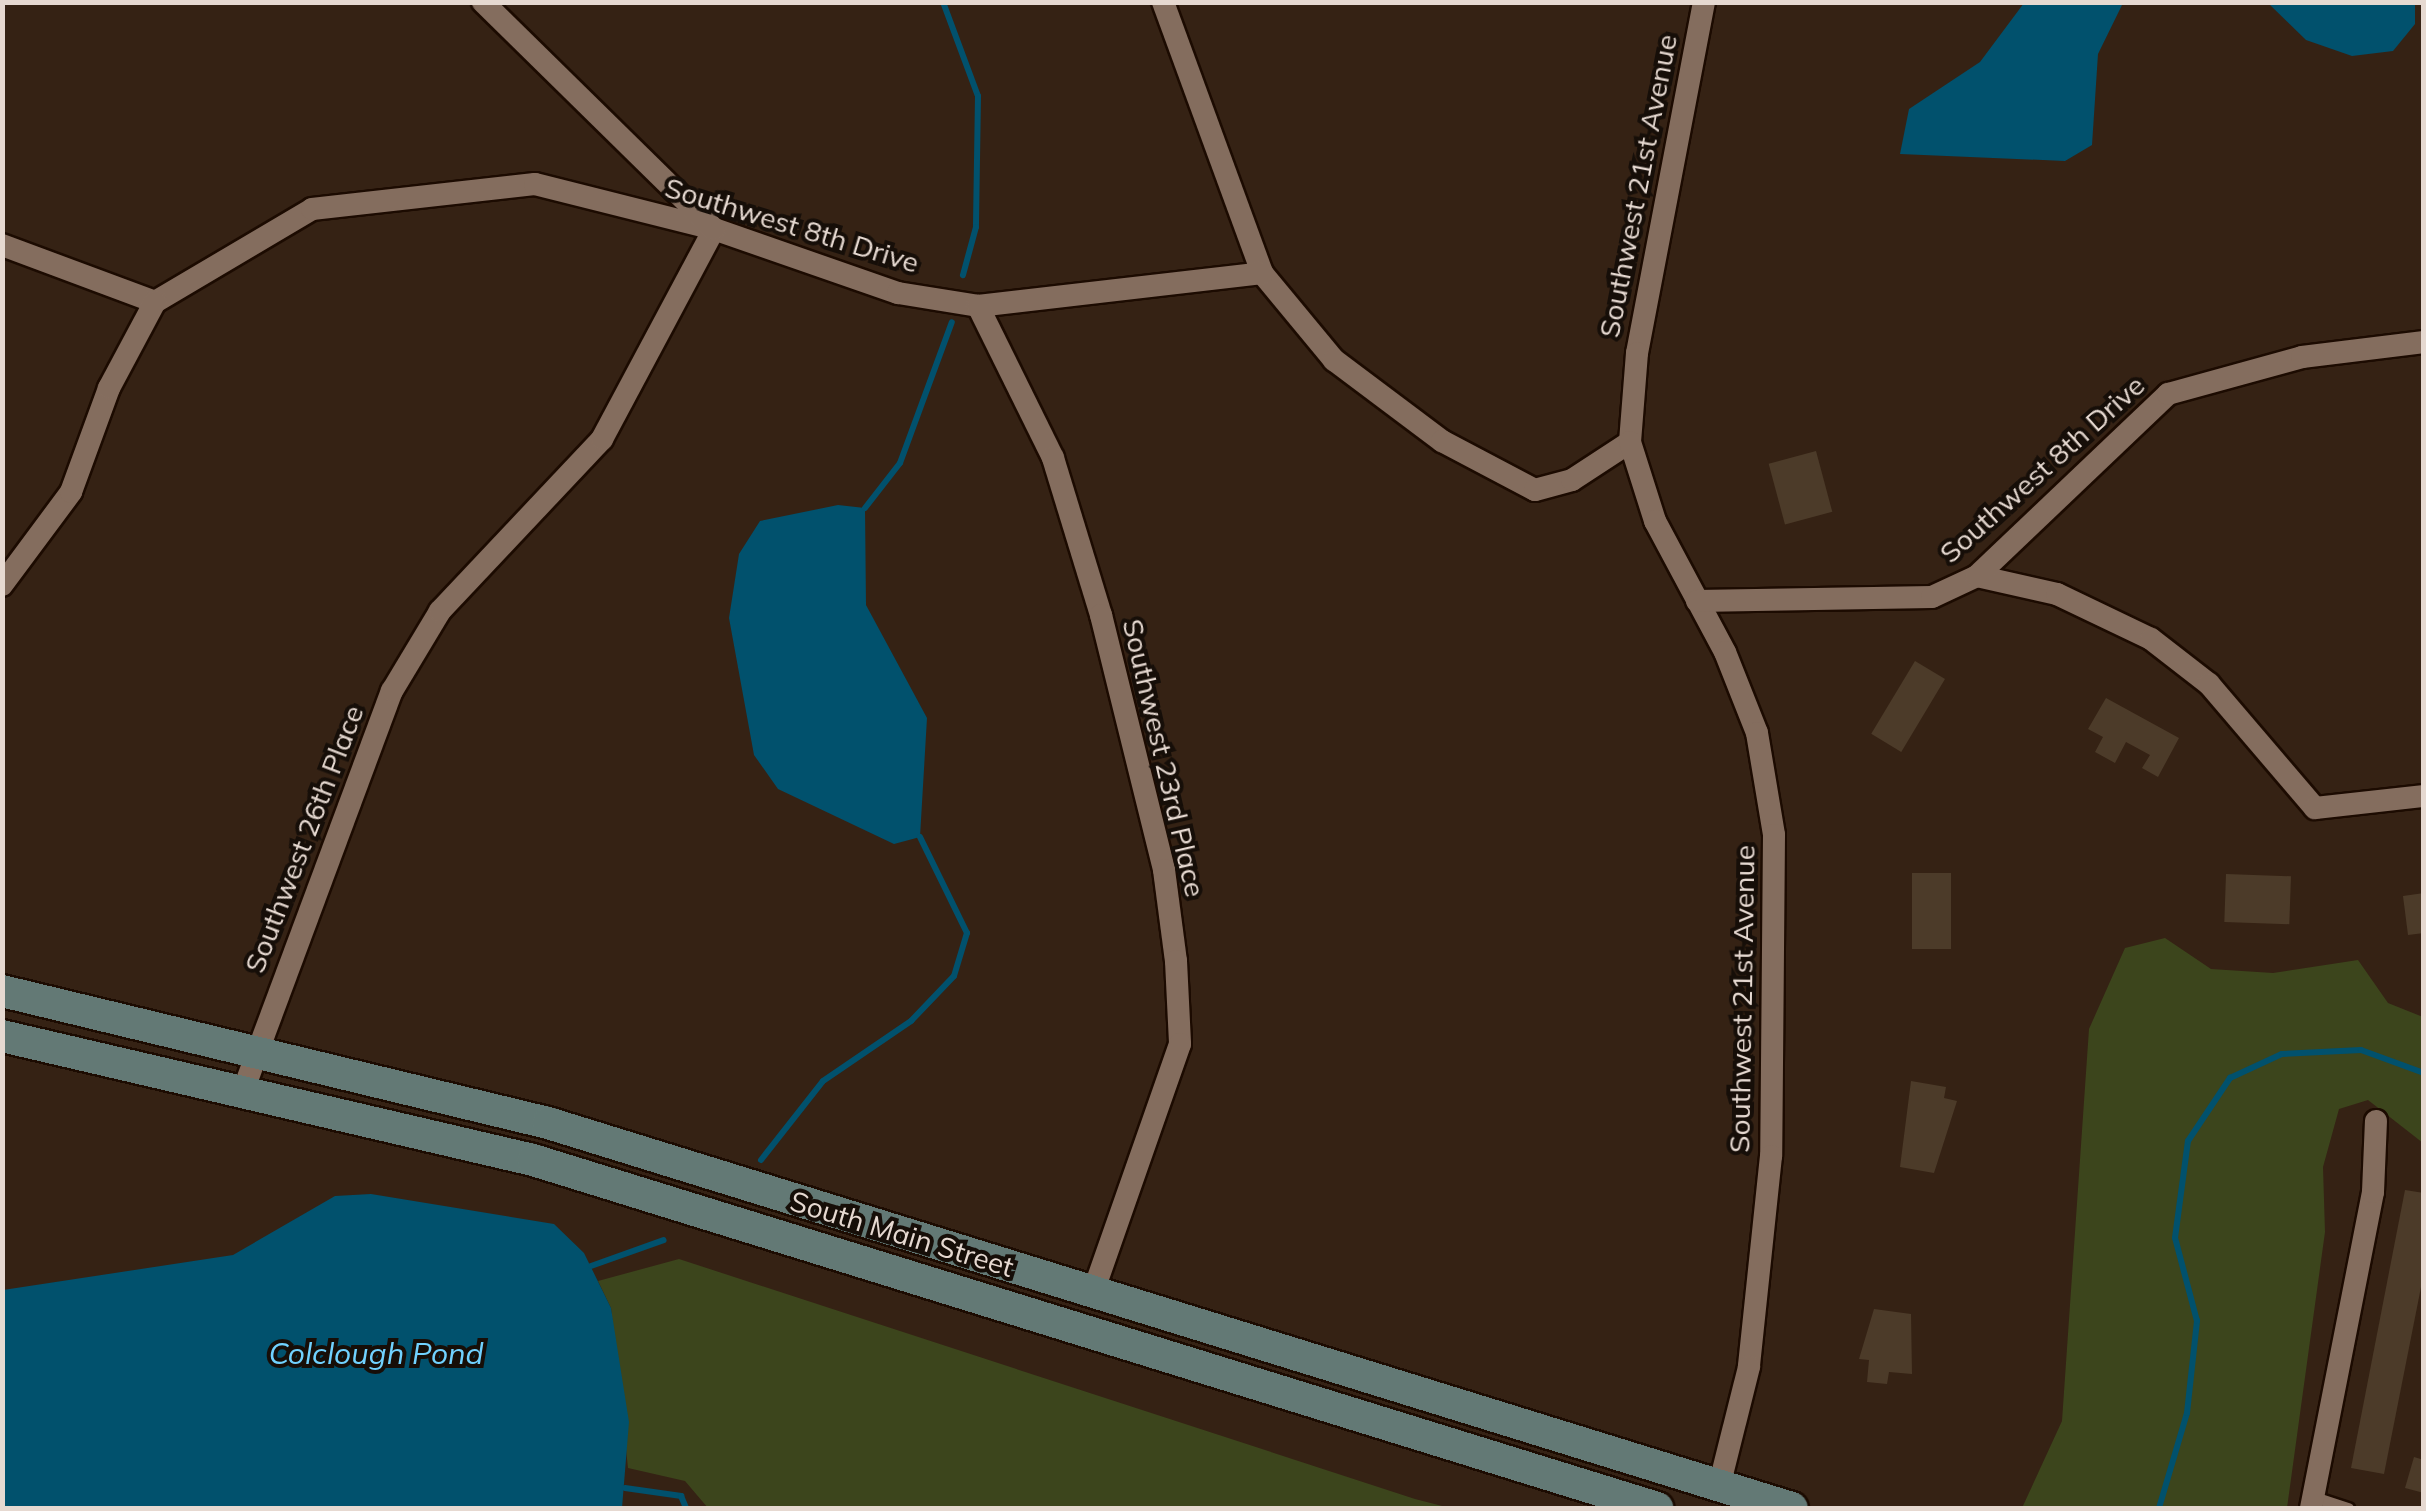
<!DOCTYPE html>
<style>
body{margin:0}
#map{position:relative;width:2426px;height:1511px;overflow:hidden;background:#352214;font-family:Mulish,sans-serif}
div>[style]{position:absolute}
.green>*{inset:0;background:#3c451c}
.water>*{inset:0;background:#01516d}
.stream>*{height:6px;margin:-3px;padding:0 3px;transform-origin:3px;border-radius:3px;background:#01516d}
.building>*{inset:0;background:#4c3b29;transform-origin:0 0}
.roads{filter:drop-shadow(2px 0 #1c0b01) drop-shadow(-2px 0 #1c0b01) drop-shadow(0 2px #1c0b01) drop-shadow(0 -2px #1c0b01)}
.service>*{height:11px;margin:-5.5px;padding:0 5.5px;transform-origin:5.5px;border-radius:5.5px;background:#846d5e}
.minor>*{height:22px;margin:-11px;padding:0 11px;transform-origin:11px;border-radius:11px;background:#846d5e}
.secondary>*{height:32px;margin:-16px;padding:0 16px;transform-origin:16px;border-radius:16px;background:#637975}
span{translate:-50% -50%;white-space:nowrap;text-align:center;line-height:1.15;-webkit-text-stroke:8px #160e08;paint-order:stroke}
.street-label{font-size:28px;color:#e6d9d1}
.water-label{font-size:30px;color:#71d2ff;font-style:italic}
.frame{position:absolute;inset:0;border:5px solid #e6d9d1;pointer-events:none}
</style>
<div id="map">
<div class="green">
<i style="clip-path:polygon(2165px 938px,2211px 969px,2273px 973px,2358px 960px,2388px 1003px,2423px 1017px,2423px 1143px,2368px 1100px,2339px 1109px,2323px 1167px,2325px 1232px,2287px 1508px,2022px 1508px,2062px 1421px,2089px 1029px,2125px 948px)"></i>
<i style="clip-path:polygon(679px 1259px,1415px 1499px,1450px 1508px,708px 1508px,685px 1481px,628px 1468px,611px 1308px,598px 1281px)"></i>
</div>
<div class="water">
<i style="clip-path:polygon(2024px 3px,2123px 3px,2098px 54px,2092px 145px,2065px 161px,1900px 154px,1909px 109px,1980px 62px)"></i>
<i style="clip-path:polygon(2268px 3px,2415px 3px,2415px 24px,2393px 51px,2352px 56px,2306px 40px)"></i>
<i style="clip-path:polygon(838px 505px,865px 508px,866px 605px,927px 718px,920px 837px,894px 844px,778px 789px,754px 755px,729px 618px,739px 554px,760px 521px)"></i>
<i style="clip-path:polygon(371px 1194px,554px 1224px,584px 1253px,611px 1308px,629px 1422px,622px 1508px,3px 1508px,3px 1290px,233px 1255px,335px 1196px)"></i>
</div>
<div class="stream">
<i style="left:943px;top:2px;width:100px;rotate:69.6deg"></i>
<i style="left:978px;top:96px;width:131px;rotate:90.9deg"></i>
<i style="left:976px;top:227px;width:50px;rotate:105.2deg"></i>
<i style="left:865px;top:508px;width:57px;rotate:-52.1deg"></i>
<i style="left:900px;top:463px;width:150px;rotate:-69.8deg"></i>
<i style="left:761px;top:1160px;width:100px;rotate:-51.9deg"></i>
<i style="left:823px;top:1081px;width:107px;rotate:-34.3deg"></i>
<i style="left:911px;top:1021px;width:62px;rotate:-46.3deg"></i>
<i style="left:954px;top:976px;width:45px;rotate:-73.2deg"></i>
<i style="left:967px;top:933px;width:107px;rotate:-116.1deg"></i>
<i style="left:591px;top:1266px;width:77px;rotate:-19.6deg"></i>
<i style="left:625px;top:1488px;width:57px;rotate:8.1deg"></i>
<i style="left:681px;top:1496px;width:13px;rotate:67deg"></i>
<i style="left:2159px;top:1508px;width:99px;rotate:-73.6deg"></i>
<i style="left:2187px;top:1413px;width:93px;rotate:-83.8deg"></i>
<i style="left:2197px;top:1321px;width:86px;rotate:-104.8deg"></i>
<i style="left:2175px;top:1238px;width:98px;rotate:-82.4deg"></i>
<i style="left:2188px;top:1141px;width:76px;rotate:-56.3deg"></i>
<i style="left:2230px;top:1078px;width:57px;rotate:-24.8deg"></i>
<i style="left:2282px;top:1054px;width:79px;rotate:-2.9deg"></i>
<i style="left:2361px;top:1050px;width:67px;rotate:20.1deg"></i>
</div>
<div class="building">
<i style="left:1816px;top:451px;width:63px;height:49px;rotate:75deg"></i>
<i style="left:1915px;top:661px;width:35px;height:85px;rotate:31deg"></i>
<i style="clip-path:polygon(2106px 698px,2179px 738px,2158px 777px,2142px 768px,2150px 755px,2126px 742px,2115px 763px,2095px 752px,2103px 737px,2088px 729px)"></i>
<i style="left:1912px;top:873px;width:39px;height:76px"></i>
<i style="left:2226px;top:874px;width:65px;height:48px;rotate:2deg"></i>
<i style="clip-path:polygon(2424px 893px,2424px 933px,2408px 935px,2403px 896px)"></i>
<i style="clip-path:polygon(1911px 1081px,1946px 1087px,1944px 1098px,1957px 1101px,1934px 1173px,1900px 1167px)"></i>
<i style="clip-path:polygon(2405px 1190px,2424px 1193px,2424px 1272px,2384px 1474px,2351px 1468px)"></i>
<i style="clip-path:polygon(1874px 1309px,1911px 1314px,1912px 1374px,1889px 1372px,1887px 1384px,1867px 1382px,1869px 1360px,1859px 1359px)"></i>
<i style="clip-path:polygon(2414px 1457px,2424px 1460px,2424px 1493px,2405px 1488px)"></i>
</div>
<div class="roads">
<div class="service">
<i style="left:2314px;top:1497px;width:36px;rotate:18deg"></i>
</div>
<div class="minor">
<i style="left:1163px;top:2px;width:289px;rotate:69.9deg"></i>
<i style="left:1262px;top:273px;width:113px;rotate:50.4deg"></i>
<i style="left:1334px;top:360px;width:135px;rotate:36.9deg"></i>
<i style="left:1442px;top:441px;width:105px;rotate:27.8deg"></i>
<i style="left:1535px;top:490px;width:38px;rotate:-15deg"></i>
<i style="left:1572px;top:480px;width:69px;rotate:-33.2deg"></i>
<i style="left:1704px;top:2px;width:357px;rotate:100.8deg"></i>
<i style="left:1637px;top:353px;width:89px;rotate:94.5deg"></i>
<i style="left:1630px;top:442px;width:83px;rotate:72.4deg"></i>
<i style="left:1655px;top:521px;width:149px;rotate:61.9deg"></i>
<i style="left:1725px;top:652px;width:87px;rotate:68.4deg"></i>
<i style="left:1757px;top:733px;width:103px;rotate:80.5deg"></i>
<i style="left:1774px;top:835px;width:321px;rotate:90.5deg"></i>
<i style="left:1771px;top:1156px;width:212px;rotate:96deg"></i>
<i style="left:1749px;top:1367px;width:123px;rotate:104.1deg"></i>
<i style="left:2px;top:245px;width:163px;rotate:20.4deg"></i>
<i style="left:155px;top:302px;width:182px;rotate:-30.6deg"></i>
<i style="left:312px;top:209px;width:224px;rotate:-6.4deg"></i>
<i style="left:535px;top:184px;width:185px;rotate:14.1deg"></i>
<i style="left:714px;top:229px;width:195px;rotate:19.2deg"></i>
<i style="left:898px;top:293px;width:81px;rotate:9.2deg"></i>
<i style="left:978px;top:306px;width:286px;rotate:-6.6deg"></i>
<i style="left:978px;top:306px;width:169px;rotate:63.7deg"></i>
<i style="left:1053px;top:458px;width:164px;rotate:73deg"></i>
<i style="left:1101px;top:615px;width:263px;rotate:76.1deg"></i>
<i style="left:1164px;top:870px;width:92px;rotate:82.5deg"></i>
<i style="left:1176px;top:961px;width:83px;rotate:87.2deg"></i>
<i style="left:1180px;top:1044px;width:264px;rotate:109.3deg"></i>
<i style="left:1977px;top:576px;width:82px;rotate:12.7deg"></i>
<i style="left:2057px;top:594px;width:104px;rotate:25.6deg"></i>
<i style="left:2151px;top:639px;width:73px;rotate:37.8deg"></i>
<i style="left:2209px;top:684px;width:163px;rotate:49.5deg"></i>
<i style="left:2315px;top:808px;width:110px;rotate:-6.3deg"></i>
<i style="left:2px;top:585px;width:116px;rotate:-53.4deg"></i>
<i style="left:71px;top:492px;width:111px;rotate:-69.9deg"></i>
<i style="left:109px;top:388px;width:98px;rotate:-61.9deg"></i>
<i style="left:1697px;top:601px;width:235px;rotate:-1deg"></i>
<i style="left:1932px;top:597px;width:50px;rotate:-25deg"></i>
<i style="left:1977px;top:576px;width:264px;rotate:-43.6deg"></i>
<i style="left:2168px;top:394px;width:139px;rotate:-15.4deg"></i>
<i style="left:2302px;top:357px;width:123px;rotate:-7deg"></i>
<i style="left:243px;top:1091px;width:427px;rotate:-69.6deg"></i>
<i style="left:392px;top:691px;width:93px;rotate:-59deg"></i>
<i style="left:440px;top:611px;width:236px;rotate:-46.7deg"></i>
<i style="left:602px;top:439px;width:238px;rotate:-61.9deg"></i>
<i style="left:714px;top:229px;width:324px;rotate:-135.5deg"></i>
<i style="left:2311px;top:1508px;width:322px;rotate:-78.9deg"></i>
<i style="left:2373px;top:1192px;width:71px;rotate:-87.6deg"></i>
</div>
<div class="secondary">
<i style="left:2px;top:991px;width:562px;rotate:13.59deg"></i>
<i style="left:548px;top:1123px;width:1302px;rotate:17.2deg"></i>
<i style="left:2px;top:1036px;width:545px;rotate:13.14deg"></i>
<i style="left:533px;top:1160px;width:1177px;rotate:17.2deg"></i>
</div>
</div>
<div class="street-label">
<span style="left:1638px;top:186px;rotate:-79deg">Southwest 21st Avenue</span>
<span style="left:792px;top:225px;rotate:17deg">Southwest 8th Drive</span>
<span style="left:2042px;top:469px;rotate:-42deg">Southwest 8th Drive</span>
<span style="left:1164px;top:758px;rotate:77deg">Southwest 23rd Place</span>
<span style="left:304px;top:839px;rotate:-69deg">Southwest 26th Place</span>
<span style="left:1742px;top:999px;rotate:-89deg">Southwest 21st Avenue</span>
<span style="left:902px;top:1234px;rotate:17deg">South Main Street</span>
</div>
<div class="water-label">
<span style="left:376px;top:1353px">Colclough Pond</span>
</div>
<div class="frame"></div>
</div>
